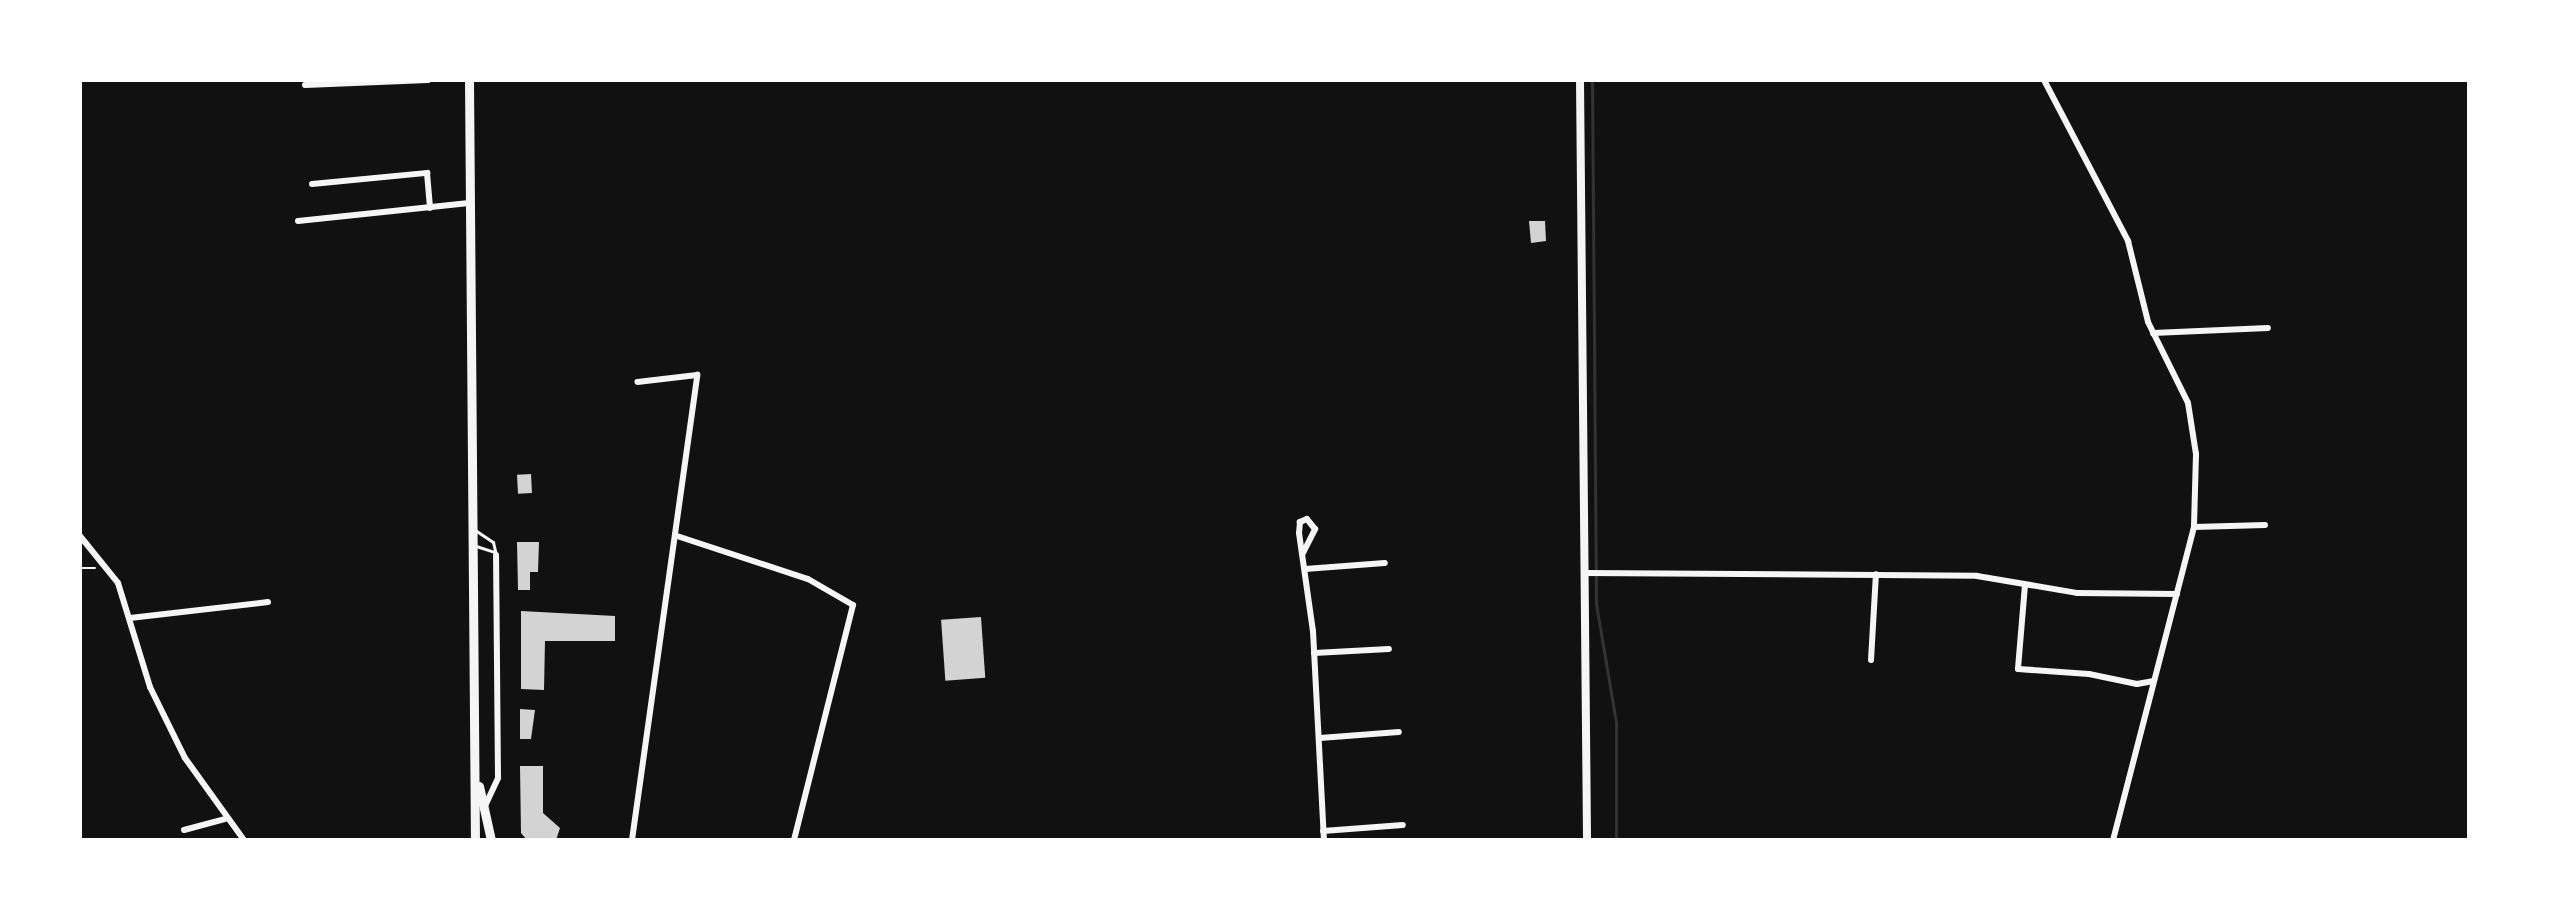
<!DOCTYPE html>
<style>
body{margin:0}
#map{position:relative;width:2549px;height:920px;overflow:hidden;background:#111;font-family:"DM Sans",sans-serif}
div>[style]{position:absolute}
.stream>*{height:3px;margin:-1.5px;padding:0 1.5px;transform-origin:1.5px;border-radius:1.5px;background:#333}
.building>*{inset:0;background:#d3d3d3;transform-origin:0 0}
.path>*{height:2px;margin:-1px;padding:0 1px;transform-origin:1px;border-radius:1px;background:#f5f5f5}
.service>*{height:3px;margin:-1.5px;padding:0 1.5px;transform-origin:1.5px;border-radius:1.5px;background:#f5f5f5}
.minor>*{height:6px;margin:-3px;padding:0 3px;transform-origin:3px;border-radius:3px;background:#f5f5f5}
.tertiary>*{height:8px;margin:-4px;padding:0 4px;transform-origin:4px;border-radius:4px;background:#f5f5f5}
.secondary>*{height:9px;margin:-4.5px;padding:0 4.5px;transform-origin:4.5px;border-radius:4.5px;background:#f5f5f5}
span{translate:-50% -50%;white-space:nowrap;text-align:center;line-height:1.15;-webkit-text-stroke:7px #fff;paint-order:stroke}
.frame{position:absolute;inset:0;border:82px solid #fff;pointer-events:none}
</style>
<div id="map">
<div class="stream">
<i style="left:1592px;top:80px;width:524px;rotate:89.56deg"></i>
<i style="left:1596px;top:604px;width:120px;rotate:80.4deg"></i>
<i style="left:1616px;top:722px;width:118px;rotate:90deg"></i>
</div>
<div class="building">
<i style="clip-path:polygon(1529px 221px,1545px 221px,1546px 241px,1531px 243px)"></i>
<i style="left:531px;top:474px;width:19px;height:14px;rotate:87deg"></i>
<i style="clip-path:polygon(517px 542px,539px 542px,538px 572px,530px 572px,530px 590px,518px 590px)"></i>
<i style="clip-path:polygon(521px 611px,615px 616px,615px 641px,545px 641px,544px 690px,521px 689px)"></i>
<i style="left:981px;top:617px;width:61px;height:40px;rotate:86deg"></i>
<i style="clip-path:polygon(520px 709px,535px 710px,531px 739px,520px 739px)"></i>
<i style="clip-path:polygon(520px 766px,543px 766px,543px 813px,560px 828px,556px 840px,527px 840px,521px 833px)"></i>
</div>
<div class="path">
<i style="left:80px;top:568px;width:15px"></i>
</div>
<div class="service">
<i style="left:475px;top:530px;width:22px;rotate:34deg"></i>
<i style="left:493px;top:542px;width:13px;rotate:77deg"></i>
<i style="left:476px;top:546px;width:19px;rotate:18deg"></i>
</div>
<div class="minor">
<i style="left:2044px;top:80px;width:182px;rotate:62.4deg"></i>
<i style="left:2128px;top:241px;width:83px;rotate:76.1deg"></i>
<i style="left:2148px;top:322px;width:90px;rotate:63.7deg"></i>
<i style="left:2188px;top:403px;width:52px;rotate:81.1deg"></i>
<i style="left:2196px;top:454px;width:73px;rotate:91.6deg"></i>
<i style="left:2194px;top:527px;width:323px;rotate:104.5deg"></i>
<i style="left:305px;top:85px;width:123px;rotate:-2.3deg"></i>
<i style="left:312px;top:184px;width:116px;rotate:-5.5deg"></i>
<i style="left:427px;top:173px;width:35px;rotate:85deg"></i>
<i style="left:298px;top:221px;width:172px;rotate:-6deg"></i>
<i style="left:2153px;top:333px;width:115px;rotate:-2.5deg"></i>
<i style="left:2194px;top:527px;width:71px;rotate:-1.6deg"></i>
<i style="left:80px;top:536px;width:60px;rotate:51deg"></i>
<i style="left:118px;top:583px;width:109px;rotate:72.9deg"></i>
<i style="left:150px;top:687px;width:79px;rotate:63.8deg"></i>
<i style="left:185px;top:758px;width:101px;rotate:54.3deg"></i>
<i style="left:677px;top:536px;width:138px;rotate:18.2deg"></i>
<i style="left:808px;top:579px;width:52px;rotate:30deg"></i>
<i style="left:853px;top:605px;width:242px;rotate:104.1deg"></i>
<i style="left:1303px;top:553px;width:27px;rotate:-63deg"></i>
<i style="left:1315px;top:529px;width:13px;rotate:-129deg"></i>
<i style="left:1307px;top:519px;width:8px;rotate:157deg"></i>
<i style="left:1300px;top:522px;width:11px;rotate:95deg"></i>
<i style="left:1299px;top:533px;width:99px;rotate:81.9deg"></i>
<i style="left:1313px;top:631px;width:209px;rotate:87deg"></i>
<i style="left:1305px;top:569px;width:80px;rotate:-4.3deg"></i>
<i style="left:1585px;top:573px;width:392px;rotate:0.4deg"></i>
<i style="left:1977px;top:576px;width:101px;rotate:9.6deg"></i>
<i style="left:2077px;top:593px;width:100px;rotate:0.6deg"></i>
<i style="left:2025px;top:585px;width:84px;rotate:94.8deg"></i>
<i style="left:2018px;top:669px;width:71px;rotate:4deg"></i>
<i style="left:2089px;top:674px;width:49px;rotate:11.8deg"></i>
<i style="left:2137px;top:684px;width:17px;rotate:-10deg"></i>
<i style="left:130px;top:618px;width:139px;rotate:-6.6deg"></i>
<i style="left:1314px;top:653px;width:75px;rotate:-3.1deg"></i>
<i style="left:1871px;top:660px;width:86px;rotate:-86.7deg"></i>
<i style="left:1320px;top:738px;width:79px;rotate:-4.3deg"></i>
<i style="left:485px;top:806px;width:31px;rotate:-65deg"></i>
<i style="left:498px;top:778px;width:223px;rotate:-90.5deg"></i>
<i style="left:184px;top:830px;width:42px;rotate:-15deg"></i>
<i style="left:1323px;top:831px;width:80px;rotate:-4.3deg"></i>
<i style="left:632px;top:840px;width:470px;rotate:-82deg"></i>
<i style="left:697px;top:375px;width:60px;rotate:173.3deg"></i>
</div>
<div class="tertiary">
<i style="left:1580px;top:80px;width:760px;rotate:89.47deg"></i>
</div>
<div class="secondary">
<i style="left:469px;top:80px;width:760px;rotate:89.55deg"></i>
<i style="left:479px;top:786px;width:55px;rotate:77.5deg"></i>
</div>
<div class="frame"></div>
</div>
